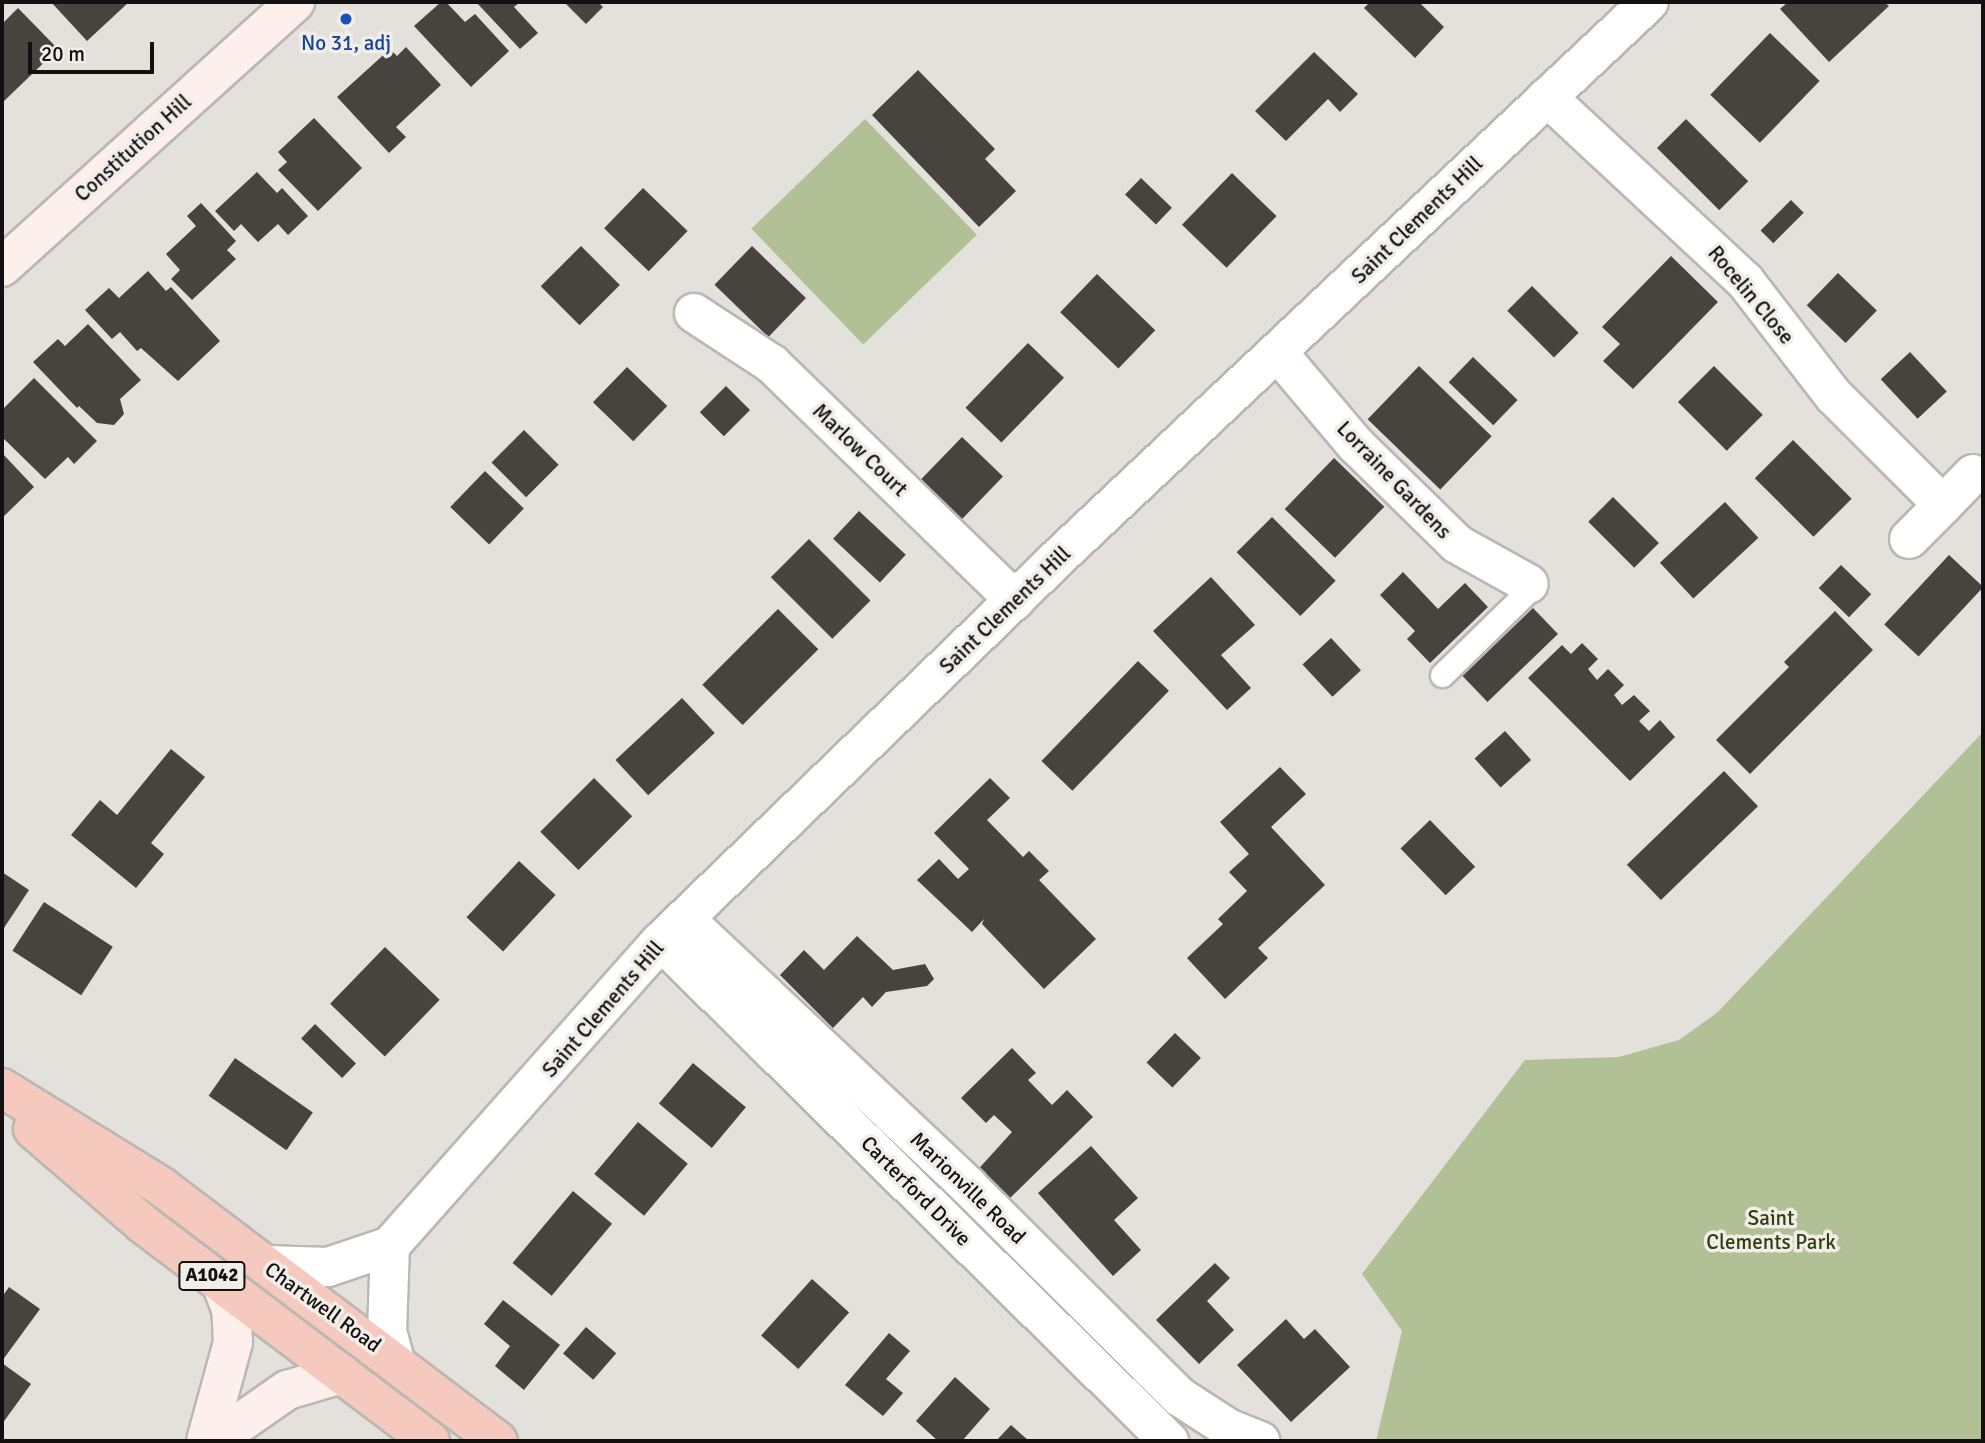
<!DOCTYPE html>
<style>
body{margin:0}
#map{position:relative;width:1985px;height:1443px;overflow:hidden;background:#e4e0db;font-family:Signika,sans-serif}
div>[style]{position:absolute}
.green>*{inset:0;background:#b2c096;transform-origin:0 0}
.building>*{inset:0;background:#474440;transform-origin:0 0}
.roads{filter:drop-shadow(2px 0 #bbb7b2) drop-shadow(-2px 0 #bbb7b2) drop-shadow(0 2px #bbb7b2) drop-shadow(0 -2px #bbb7b2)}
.lane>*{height:23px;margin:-11.5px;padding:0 11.5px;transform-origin:11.5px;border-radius:11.5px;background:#fff}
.street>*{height:38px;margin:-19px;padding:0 19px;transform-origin:19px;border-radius:19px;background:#fff}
.secondary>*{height:38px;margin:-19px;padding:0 19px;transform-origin:19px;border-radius:19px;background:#fcefec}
.highway>*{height:38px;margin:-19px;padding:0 19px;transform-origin:19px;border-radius:19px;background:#f5c9be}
.dots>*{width:19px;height:19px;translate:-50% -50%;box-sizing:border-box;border:4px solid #f1ede9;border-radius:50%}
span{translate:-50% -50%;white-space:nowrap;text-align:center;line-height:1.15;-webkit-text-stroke:7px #f1ede9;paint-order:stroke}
.shield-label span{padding:2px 5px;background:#f1ede9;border:2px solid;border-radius:5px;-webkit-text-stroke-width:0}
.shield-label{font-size:19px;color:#12110f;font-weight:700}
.transit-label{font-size:21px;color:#164399}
.street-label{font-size:21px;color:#12110f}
.park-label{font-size:21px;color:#313e0d}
.frame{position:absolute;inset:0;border:4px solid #12110f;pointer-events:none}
.scale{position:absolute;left:28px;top:42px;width:126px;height:32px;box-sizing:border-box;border:4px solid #12110f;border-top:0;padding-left:9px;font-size:21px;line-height:24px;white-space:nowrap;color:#12110f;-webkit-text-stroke:5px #f1ede9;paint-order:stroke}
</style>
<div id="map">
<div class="green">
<i style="left:865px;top:119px;width:161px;height:158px;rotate:46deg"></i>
<i style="clip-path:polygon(1983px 732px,1983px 1441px,1376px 1441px,1402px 1331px,1362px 1274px,1525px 1060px,1619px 1057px,1679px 1040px,1718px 1012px)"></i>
</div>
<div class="building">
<i style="clip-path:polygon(51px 2px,129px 2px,87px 41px)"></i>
<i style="clip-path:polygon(441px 2px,446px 2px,465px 22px,475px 14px,509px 51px,471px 87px,414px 26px)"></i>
<i style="clip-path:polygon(476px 2px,520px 2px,514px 7px,538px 33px,520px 49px)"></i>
<i style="clip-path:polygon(564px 2px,598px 2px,603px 7px,586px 24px)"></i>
<i style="clip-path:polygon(1370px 2px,1419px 2px,1444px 27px,1415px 58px,1364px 8px)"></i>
<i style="clip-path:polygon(1788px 2px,1884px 2px,1889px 6px,1829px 62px,1780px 9px)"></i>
<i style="clip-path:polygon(18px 8px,58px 49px,2px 103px,2px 24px)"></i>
<i style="left:1770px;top:33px;width:69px;height:86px;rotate:44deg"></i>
<i style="clip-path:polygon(406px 47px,441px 85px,396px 127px,406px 137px,389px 153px,337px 97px,390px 49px,397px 56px)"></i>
<i style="clip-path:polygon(1314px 52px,1358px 94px,1340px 112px,1328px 99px,1286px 141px,1255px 111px)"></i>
<i style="clip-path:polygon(918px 70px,995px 149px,985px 159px,1016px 191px,979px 227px,872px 115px)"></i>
<i style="clip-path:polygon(314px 118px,362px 168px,318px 211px,278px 170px,287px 162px,278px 152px)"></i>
<i style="left:1686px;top:119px;width:88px;height:41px;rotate:45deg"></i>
<i style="clip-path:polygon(257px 172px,277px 193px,282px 188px,308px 216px,288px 235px,278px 224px,258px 242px,241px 224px,234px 231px,215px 211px)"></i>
<i style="left:1232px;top:173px;width:62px;height:72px;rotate:44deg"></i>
<i style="left:1141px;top:178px;width:43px;height:23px;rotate:44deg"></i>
<i style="left:643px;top:188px;width:62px;height:56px;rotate:44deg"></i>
<i style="left:1791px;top:200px;width:18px;height:43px;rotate:45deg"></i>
<i style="clip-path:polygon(201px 203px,236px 241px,227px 250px,236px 259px,192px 300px,171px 279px,180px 270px,166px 254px,196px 226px,187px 216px)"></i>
<i style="left:581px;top:246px;width:55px;height:57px;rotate:45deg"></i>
<i style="left:752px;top:246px;width:75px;height:54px;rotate:44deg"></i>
<i style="clip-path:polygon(1671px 256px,1718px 302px,1633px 389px,1603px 361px,1620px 344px,1602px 327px)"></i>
<i style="clip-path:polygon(148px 271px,166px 291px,171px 287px,220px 341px,178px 381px,141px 348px,137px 351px,120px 332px,112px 339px,85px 310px,109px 288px,119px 298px)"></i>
<i style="left:1838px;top:273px;width:54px;height:45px;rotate:44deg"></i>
<i style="left:1097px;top:274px;width:81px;height:53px;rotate:44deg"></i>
<i style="left:1532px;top:286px;width:66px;height:35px;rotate:45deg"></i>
<i style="clip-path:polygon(88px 324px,141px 380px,120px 399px,124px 414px,114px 425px,97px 423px,79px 406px,77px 408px,33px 362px,58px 339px,65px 346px)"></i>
<i style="left:1028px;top:343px;width:50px;height:90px;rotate:44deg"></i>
<i style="left:1910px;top:352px;width:54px;height:40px;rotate:47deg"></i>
<i style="left:1473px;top:357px;width:62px;height:35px;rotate:44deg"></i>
<i style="left:1419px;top:366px;width:101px;height:74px;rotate:44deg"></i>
<i style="left:1714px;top:366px;width:69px;height:51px;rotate:45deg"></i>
<i style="left:627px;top:367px;width:56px;height:49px;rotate:44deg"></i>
<i style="clip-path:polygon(34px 378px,97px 441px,74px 464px,68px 457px,45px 479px,2px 437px,2px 410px)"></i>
<i style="left:726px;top:386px;width:34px;height:37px;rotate:45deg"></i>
<i style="left:524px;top:430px;width:49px;height:46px;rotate:45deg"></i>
<i style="left:962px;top:437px;width:57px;height:63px;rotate:44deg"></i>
<i style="left:1793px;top:440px;width:83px;height:54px;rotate:45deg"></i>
<i style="clip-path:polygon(2px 453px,34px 487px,2px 518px)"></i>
<i style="left:1334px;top:458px;width:70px;height:71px;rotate:44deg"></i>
<i style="left:485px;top:471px;width:54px;height:50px;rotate:44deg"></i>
<i style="left:1613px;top:497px;width:65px;height:35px;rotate:45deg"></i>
<i style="left:1725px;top:502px;width:49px;height:89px;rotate:47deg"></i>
<i style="left:859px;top:511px;width:64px;height:38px;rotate:43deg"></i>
<i style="left:1272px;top:517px;width:90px;height:50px;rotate:45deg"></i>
<i style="left:809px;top:539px;width:87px;height:54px;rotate:45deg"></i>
<i style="left:1949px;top:555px;width:47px;height:95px;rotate:43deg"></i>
<i style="left:1841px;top:565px;width:42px;height:32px;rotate:44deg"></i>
<i style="clip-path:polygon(1403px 572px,1438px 609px,1465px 583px,1488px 607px,1430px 663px,1407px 639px,1415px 631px,1380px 595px)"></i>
<i style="clip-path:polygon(1211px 577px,1255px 625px,1221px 655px,1251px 688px,1227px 710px,1153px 631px)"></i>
<i style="left:1533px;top:608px;width:36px;height:98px;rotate:46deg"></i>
<i style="left:778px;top:609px;width:57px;height:107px;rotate:45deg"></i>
<i style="clip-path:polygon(1835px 611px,1873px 650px,1750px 774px,1716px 740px,1789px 667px,1784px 662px)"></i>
<i style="left:1331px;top:638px;width:44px;height:39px;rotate:47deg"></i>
<i style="clip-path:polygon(1582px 643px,1598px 659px,1588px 669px,1597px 680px,1608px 669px,1624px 685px,1614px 695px,1622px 705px,1634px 695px,1650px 711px,1639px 721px,1649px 731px,1660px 720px,1675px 737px,1630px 781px,1528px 678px,1562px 645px,1571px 654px)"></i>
<i style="left:1138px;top:661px;width:43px;height:139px;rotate:44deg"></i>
<i style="left:682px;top:698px;width:48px;height:91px;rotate:47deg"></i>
<i style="left:1505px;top:731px;width:39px;height:41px;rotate:48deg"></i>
<i style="clip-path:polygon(171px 749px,205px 777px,151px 843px,164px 854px,136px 888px,71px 835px,100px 800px,117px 815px)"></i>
<i style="clip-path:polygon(1280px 767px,1306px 794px,1271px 827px,1325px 885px,1258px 948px,1268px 958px,1225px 999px,1187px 958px,1223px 924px,1218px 919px,1247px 891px,1229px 872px,1249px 854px,1220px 822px)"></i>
<i style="left:1724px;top:771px;width:49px;height:135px;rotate:46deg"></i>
<i style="left:594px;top:778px;width:54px;height:76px;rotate:45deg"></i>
<i style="clip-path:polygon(990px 778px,1010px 798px,987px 820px,1023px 857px,1029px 851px,1049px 871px,1039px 880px,1096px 939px,1044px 989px,982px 924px,984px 919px,972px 932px,917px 880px,939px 859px,958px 879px,969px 869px,934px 833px)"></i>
<i style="left:1430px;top:820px;width:65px;height:41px;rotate:46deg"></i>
<i style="left:519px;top:861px;width:50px;height:77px;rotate:43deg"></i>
<i style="clip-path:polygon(2px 872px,29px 890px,2px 931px)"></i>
<i style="left:44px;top:902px;width:82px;height:58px;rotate:33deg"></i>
<i style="clip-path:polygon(857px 936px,893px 970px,925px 964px,934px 979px,927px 986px,886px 992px,872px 1007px,863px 997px,833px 1028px,780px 975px,804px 950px,824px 970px)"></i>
<i style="left:385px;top:947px;width:76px;height:79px;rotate:44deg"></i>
<i style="left:315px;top:1024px;width:57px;height:20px;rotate:44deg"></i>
<i style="left:1175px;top:1033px;width:36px;height:41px;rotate:44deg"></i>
<i style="clip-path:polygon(1012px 1048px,1036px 1073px,1028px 1080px,1052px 1105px,1067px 1090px,1093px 1117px,1003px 1205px,973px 1175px,1012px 1132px,994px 1115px,986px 1123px,961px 1098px)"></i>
<i style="left:235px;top:1058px;width:95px;height:46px;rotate:35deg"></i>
<i style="left:693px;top:1063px;width:69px;height:53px;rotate:40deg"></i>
<i style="left:638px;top:1122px;width:65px;height:68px;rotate:40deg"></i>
<i style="clip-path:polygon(1091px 1146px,1138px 1198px,1114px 1220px,1141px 1250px,1113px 1276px,1038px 1193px)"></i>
<i style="left:573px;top:1191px;width:51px;height:94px;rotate:40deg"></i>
<i style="clip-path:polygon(1215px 1263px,1230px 1278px,1207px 1301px,1234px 1330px,1199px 1364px,1156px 1320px)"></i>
<i style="left:812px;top:1279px;width:50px;height:76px;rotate:42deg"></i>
<i style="clip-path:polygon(9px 1287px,40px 1309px,2px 1361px,2px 1297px)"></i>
<i style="clip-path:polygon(503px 1300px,560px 1345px,524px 1390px,495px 1366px,510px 1346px,484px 1324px)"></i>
<i style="clip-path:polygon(1286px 1319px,1304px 1339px,1315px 1329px,1350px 1367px,1291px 1422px,1237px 1365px)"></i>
<i style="left:586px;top:1327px;width:40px;height:35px;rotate:41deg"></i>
<i style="clip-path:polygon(889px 1333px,910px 1351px,886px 1379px,903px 1393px,883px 1416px,845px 1385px)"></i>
<i style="clip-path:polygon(2px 1363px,31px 1384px,2px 1424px)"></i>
<i style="clip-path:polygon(955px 1377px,990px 1409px,962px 1441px,938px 1441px,916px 1421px)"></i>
<i style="clip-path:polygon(1011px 1425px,1029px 1441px,996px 1441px)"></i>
</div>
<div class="roads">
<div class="lane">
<i style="left:1442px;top:675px;width:112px;rotate:-44.3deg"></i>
</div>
<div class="street">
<i style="left:1547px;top:97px;width:270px;rotate:42.9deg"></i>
<i style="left:1745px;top:281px;width:145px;rotate:52.3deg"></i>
<i style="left:1834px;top:396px;width:154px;rotate:45deg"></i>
<i style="left:1943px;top:505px;width:48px;rotate:135deg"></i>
<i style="left:694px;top:313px;width:93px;rotate:33.2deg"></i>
<i style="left:772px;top:364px;width:339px;rotate:44.2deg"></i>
<i style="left:1279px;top:354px;width:119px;rotate:49.8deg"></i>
<i style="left:1356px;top:445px;width:141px;rotate:44.4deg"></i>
<i style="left:1457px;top:544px;width:82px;rotate:29.1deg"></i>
<i style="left:1943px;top:505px;width:43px;rotate:-45.9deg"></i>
<i style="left:685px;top:919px;width:389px;rotate:43.3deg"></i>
<i style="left:968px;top:1186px;width:299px;rotate:44.9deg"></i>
<i style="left:1180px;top:1397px;width:57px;rotate:32.9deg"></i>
<i style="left:1228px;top:1428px;width:35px;rotate:22deg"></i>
<i style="left:661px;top:941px;width:713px;rotate:44.55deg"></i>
<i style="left:390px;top:1246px;width:85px;rotate:92deg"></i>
<i style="left:387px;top:1331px;width:30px;rotate:75deg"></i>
<i style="left:266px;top:1265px;width:62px;rotate:1.8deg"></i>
<i style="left:328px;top:1267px;width:65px;rotate:-18.7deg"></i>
<i style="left:390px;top:1246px;width:408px;rotate:-48.4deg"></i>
<i style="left:661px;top:941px;width:559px;rotate:-43.98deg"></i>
<i style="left:1063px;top:553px;width:804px;rotate:-43.24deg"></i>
</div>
<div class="secondary">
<i style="left:2px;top:267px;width:395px;rotate:-42.1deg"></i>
<i style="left:206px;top:1441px;width:103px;rotate:-74.7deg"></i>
<i style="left:233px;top:1342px;width:33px;rotate:-93deg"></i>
<i style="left:231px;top:1309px;width:28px;rotate:-111deg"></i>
<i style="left:214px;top:1441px;width:89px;rotate:-34.9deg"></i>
<i style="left:287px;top:1390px;width:57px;rotate:-16.2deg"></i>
</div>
<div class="highway">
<i style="left:2px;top:1088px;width:188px;rotate:31.7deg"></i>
<i style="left:162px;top:1187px;width:421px;rotate:37.1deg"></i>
<i style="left:33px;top:1129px;width:145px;rotate:40.8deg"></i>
<i style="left:143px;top:1224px;width:360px;rotate:37.1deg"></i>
</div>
</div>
<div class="dots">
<i style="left:346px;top:19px;background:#1a4fb4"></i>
</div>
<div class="shield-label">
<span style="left:212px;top:1276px">A1042</span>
</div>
<div class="transit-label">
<span style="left:346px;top:43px">No 31, adj</span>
</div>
<div class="street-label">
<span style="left:133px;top:148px;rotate:-42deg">Constitution Hill</span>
<span style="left:1417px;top:220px;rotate:-44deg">Saint Clements Hill</span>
<span style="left:1751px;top:295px;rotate:50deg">Rocelin Close</span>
<span style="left:860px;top:450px;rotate:44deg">Marlow Court</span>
<span style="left:1394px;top:480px;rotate:46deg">Lorraine Gardens</span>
<span style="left:1005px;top:610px;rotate:-44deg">Saint Clements Hill</span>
<span style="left:603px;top:1009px;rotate:-49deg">Saint Clements Hill</span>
<span style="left:968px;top:1188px;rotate:44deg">Marionville Road</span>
<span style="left:916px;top:1191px;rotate:45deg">Carterford Drive</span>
<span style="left:323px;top:1307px;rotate:36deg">Chartwell Road</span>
</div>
<div class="park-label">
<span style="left:1771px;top:1230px">Saint<br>Clements Park</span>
</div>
<div class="frame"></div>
<div class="scale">20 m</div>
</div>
